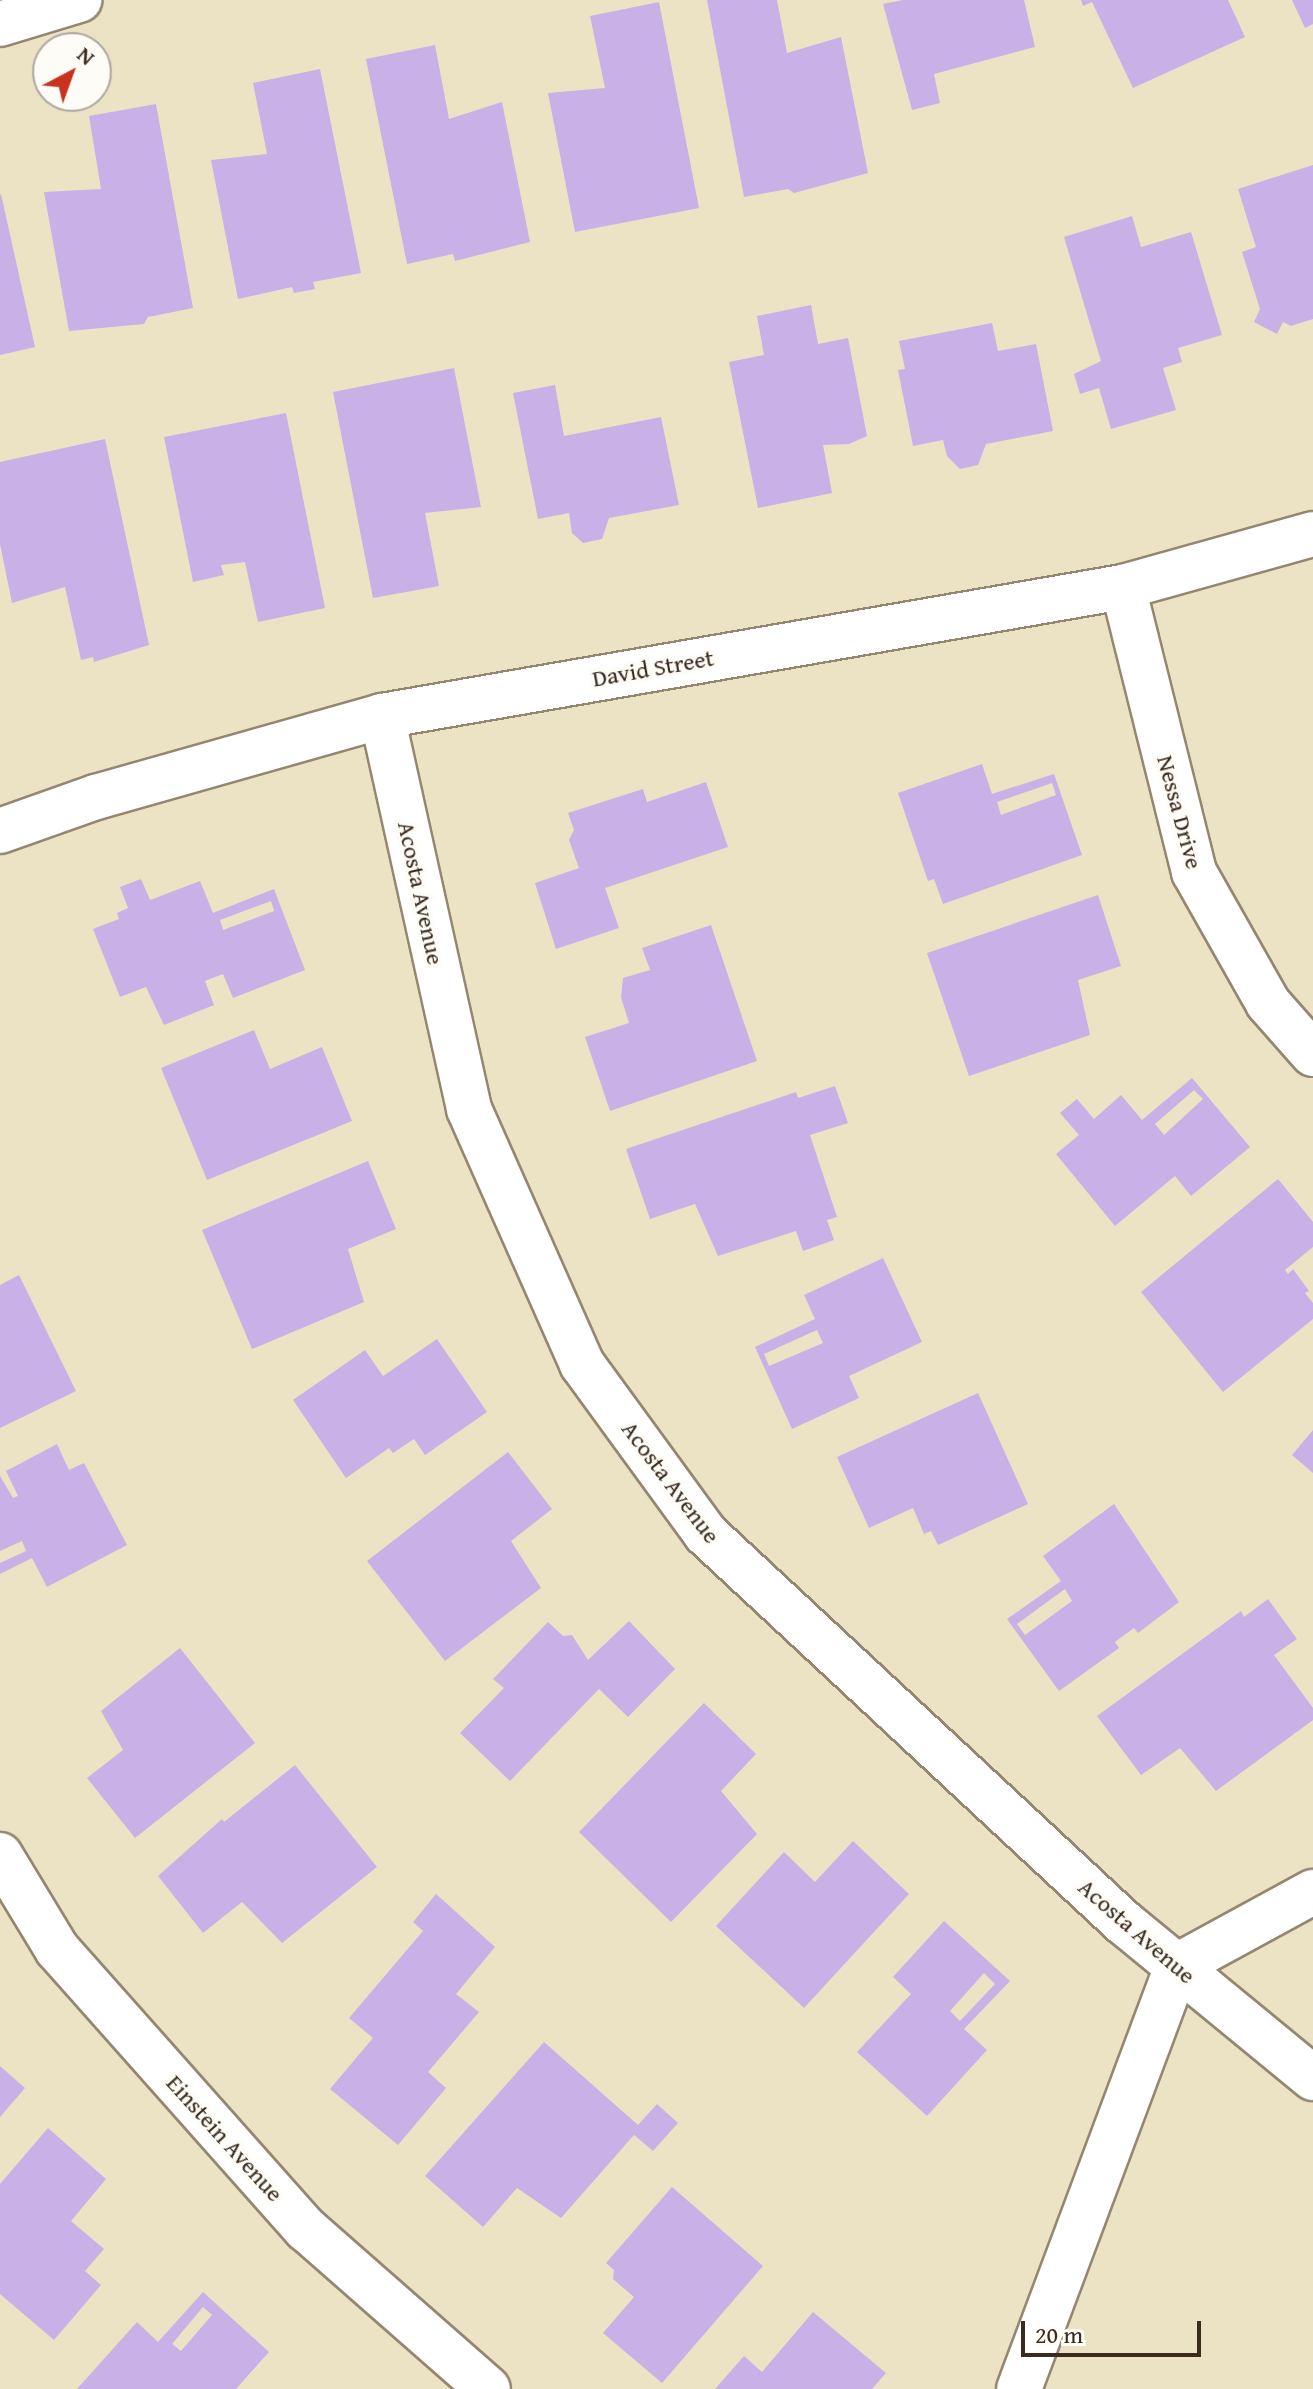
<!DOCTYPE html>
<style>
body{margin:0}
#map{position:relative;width:1313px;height:2389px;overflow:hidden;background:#ece3c4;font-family:"Gentium Book Plus",serif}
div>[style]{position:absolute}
.building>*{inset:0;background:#c9b0e7}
.roads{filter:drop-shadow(2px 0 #948671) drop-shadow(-2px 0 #948671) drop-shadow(0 2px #948671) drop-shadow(0 -2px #948671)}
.minor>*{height:44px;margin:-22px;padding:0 22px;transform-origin:22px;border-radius:22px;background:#fff}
span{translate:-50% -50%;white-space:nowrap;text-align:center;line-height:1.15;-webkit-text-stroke:8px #fdfcf7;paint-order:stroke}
.street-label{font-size:24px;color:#3b2a1e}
.north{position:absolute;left:32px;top:32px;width:80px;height:80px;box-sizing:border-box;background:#fdfcf7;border:2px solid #afa8a0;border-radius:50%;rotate:41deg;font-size:22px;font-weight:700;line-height:32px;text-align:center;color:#3b2a1e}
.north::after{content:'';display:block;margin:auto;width:28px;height:36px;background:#c8321e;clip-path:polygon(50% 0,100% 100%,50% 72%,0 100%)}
.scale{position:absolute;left:1021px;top:2321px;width:180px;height:36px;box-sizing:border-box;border:4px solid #3b2a1e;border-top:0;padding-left:10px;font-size:24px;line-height:28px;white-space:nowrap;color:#3b2a1e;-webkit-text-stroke:6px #fdfcf7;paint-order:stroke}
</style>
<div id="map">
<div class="building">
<i style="clip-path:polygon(707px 0,777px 0,787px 53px,841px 37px,868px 173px,794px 193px,788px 189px,744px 197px)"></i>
<i style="clip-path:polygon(903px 0,1024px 0,1035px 47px,934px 74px,940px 103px,912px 110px,883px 4px)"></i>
<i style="clip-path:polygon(1081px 0,1228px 0,1245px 37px,1133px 88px,1092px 2px,1083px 6px)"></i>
<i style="clip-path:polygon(1292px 0,1313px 0,1313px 24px,1305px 28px)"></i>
<i style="clip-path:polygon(659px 2px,699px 208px,575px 232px,548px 93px,605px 88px,590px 16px)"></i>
<i style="clip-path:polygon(435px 45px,449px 119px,502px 102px,530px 242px,455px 261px,453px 254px,407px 264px,366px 59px)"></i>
<i style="clip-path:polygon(320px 69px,361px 273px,313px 282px,315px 289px,294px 293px,292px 287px,238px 299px,211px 160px,267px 154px,253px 83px)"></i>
<i style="clip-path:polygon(156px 104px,193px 308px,148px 317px,144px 324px,69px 331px,44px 192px,101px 189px,89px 116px)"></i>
<i style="clip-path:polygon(1313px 165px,1313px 319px,1291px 326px,1283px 322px,1277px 334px,1254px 322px,1260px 309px,1242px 252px,1256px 247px,1238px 189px)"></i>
<i style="clip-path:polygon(1px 194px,35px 347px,0 355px,0 195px)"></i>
<i style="clip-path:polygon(1132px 216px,1141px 247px,1191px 232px,1222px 335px,1178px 348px,1182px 362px,1163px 368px,1176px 410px,1111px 429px,1099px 388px,1080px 394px,1074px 374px,1101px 361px,1064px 237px)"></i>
<i style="clip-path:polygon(811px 305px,818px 344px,848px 338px,867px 436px,849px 444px,823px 445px,832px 493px,758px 508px,729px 362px,764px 355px,757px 316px)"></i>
<i style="clip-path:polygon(992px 323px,998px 351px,1036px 344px,1053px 431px,986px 444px,978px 465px,960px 469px,947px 456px,943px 440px,913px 446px,898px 370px,905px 369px,899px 341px)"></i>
<i style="clip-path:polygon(454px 368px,481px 507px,425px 513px,439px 586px,373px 598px,333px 392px)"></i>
<i style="clip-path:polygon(555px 385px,564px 436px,661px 417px,679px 505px,609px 518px,602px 539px,583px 543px,572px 533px,569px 513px,538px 519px,513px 393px)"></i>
<i style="clip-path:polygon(286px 413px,325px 608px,258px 622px,245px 562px,221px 565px,224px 575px,193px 582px,164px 437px)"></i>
<i style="clip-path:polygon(105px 439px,149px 645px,94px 662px,93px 657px,81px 660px,65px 587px,12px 603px,0 544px,0 462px)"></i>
<i style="clip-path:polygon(evenodd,982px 764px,992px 794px,1054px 774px,1082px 855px,943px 904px,934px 879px,928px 881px,898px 793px,982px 764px,1052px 783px,1056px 795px,1001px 815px,997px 802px,1052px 783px)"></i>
<i style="clip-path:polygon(706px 782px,728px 847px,605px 888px,619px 928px,556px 949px,535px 883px,579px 868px,569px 840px,574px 830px,568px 813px,643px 789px,647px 802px)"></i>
<i style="clip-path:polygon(evenodd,141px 879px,150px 900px,200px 881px,213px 913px,274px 889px,305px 970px,233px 998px,223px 974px,205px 981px,214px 1005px,164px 1025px,146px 987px,120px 997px,93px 929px,119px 919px,117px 913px,128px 908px,120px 887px,141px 879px,271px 901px,274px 911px,223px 930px,220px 920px,271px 901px)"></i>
<i style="clip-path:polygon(1098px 895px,1121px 966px,1078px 980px,1090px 1035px,969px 1076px,927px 953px)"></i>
<i style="clip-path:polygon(711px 925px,757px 1061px,610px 1111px,585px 1037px,629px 1023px,621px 997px,623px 978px,650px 970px,642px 948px)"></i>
<i style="clip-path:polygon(254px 1030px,270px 1069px,322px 1047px,352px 1121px,207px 1180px,161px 1068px)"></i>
<i style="clip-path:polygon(evenodd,1192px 1078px,1250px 1147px,1191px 1196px,1175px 1176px,1115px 1226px,1056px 1154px,1079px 1135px,1060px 1113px,1077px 1099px,1094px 1119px,1121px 1095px,1142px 1120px,1192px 1078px,1194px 1090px,1203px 1099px,1164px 1135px,1155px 1124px,1194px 1090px)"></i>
<i style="clip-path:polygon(835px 1086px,848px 1123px,810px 1135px,837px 1217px,827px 1220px,834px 1240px,803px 1251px,796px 1231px,718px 1256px,695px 1204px,650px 1219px,626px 1149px,796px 1092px,798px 1098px)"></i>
<i style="clip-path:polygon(368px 1161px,396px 1229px,348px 1249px,364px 1302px,252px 1349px,202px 1230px)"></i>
<i style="clip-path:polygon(1278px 1179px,1313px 1222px,1313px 1247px,1285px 1270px,1288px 1274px,1293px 1269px,1309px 1291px,1305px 1293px,1313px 1303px,1313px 1319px,1223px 1392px,1141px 1292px)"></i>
<i style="clip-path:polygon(evenodd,883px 1258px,922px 1342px,849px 1376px,859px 1398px,792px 1429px,755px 1347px,815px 1319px,804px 1295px,883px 1258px,817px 1330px,823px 1343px,769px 1366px,764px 1354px,817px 1330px)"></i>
<i style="clip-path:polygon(19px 1275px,76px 1391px,0 1428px,0 1285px)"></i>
<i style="clip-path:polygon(437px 1339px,487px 1412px,425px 1455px,414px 1439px,393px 1453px,389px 1448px,346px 1478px,293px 1400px,365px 1350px,383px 1376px)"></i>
<i style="clip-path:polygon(978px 1393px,1028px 1504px,938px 1545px,931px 1531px,924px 1534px,913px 1508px,869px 1528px,837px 1457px)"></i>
<i style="clip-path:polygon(1313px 1430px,1313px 1473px,1292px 1455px)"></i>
<i style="clip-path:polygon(57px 1444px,69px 1470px,84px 1463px,127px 1545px,47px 1587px,32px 1558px,0 1574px,0 1563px,26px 1551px,22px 1541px,0 1551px,0 1476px,13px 1498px,18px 1496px,6px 1471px)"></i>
<i style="clip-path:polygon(508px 1452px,552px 1509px,511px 1541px,541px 1588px,445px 1661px,367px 1561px)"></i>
<i style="clip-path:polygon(evenodd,1114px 1504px,1179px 1602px,1138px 1633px,1134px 1628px,1115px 1642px,1119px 1648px,1059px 1691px,1007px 1619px,1061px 1581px,1043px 1556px,1114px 1504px,1065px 1589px,1072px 1601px,1025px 1635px,1017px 1624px,1065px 1589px)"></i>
<i style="clip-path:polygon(1268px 1599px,1297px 1639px,1274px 1655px,1313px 1708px,1313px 1720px,1216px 1791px,1180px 1748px,1141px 1775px,1097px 1716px,1241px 1611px,1244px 1617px)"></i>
<i style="clip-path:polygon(629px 1621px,675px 1669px,628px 1717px,599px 1689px,510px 1781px,460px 1733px,504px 1688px,493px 1679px,548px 1622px,563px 1636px,572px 1635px,588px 1660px)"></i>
<i style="clip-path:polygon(180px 1648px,255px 1743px,135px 1838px,87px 1778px,123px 1750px,101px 1711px)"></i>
<i style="clip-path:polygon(704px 1703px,756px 1754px,721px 1791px,757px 1834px,671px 1922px,579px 1832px)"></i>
<i style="clip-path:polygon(295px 1765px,377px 1867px,282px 1943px,242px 1902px,203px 1933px,158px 1876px,222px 1819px,224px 1822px)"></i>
<i style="clip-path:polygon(853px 1841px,909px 1894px,804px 2008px,716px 1926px,784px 1852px,815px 1882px)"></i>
<i style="clip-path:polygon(436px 1894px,495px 1947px,456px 1994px,479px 2012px,428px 2072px,446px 2088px,398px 2145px,330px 2089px,373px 2038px,349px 2018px,423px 1931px,413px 1922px)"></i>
<i style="clip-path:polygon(evenodd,944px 1921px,1010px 1981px,964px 2029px,987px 2050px,927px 2116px,857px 2052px,911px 1994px,893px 1977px,944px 1921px,984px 1973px,995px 1984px,960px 2021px,950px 2011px,984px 1973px)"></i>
<i style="clip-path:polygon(544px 2042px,638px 2125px,657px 2104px,678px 2123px,653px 2151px,634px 2135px,561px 2218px,517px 2188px,483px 2227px,425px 2176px)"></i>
<i style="clip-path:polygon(0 2066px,25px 2088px,0 2117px)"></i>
<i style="clip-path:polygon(48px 2128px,106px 2179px,71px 2221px,104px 2249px,85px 2271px,101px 2285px,54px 2340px,0 2294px,0 2184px)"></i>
<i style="clip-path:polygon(672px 2187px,763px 2266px,662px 2383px,603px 2333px,634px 2297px,613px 2279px,614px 2270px,606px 2263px)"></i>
<i style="clip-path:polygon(evenodd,203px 2292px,269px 2352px,236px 2389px,77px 2389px,137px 2322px,158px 2342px,203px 2292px,203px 2307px,212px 2315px,181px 2351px,172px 2344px,203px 2307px)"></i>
<i style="clip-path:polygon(813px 2312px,886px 2373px,872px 2389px,715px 2389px,744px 2356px,762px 2372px)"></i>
</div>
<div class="roads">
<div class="minor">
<i style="left:0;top:24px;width:83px;rotate:-16.9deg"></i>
<i style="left:1123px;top:587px;width:294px;rotate:76deg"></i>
<i style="left:1194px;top:872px;width:150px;rotate:60.5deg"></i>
<i style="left:1268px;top:1003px;width:68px;rotate:48.6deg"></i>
<i style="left:382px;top:716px;width:403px;rotate:77.5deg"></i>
<i style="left:469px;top:1109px;width:279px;rotate:66.1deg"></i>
<i style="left:582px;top:1364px;width:210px;rotate:53.9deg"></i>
<i style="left:706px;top:1534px;width:570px;rotate:42.94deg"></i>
<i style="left:1123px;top:1922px;width:246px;rotate:39.4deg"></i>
<i style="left:0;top:831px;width:102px;rotate:-19.5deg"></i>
<i style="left:96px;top:797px;width:297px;rotate:-15.8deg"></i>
<i style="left:382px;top:716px;width:752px;rotate:-9.88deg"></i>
<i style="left:1123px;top:587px;width:197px;rotate:-15.6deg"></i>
<i style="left:0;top:1855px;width:110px;rotate:58.8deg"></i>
<i style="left:57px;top:1949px;width:375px;rotate:48.4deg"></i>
<i style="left:306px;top:2229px;width:242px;rotate:41.3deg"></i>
<i style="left:1019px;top:2389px;width:452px;rotate:-69.5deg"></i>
<i style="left:1177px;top:1966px;width:155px;rotate:-28.6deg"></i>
</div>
</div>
<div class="street-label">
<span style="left:653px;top:668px;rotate:-10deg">David Street</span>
<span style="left:1180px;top:812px;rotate:75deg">Nessa Drive</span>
<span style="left:421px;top:893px;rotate:78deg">Acosta Avenue</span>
<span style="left:671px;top:1482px;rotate:53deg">Acosta Avenue</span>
<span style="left:1137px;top:1931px;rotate:41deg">Acosta Avenue</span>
<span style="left:225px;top:2138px;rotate:48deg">Einstein Avenue</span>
</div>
<div class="north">N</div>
<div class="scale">20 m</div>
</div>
